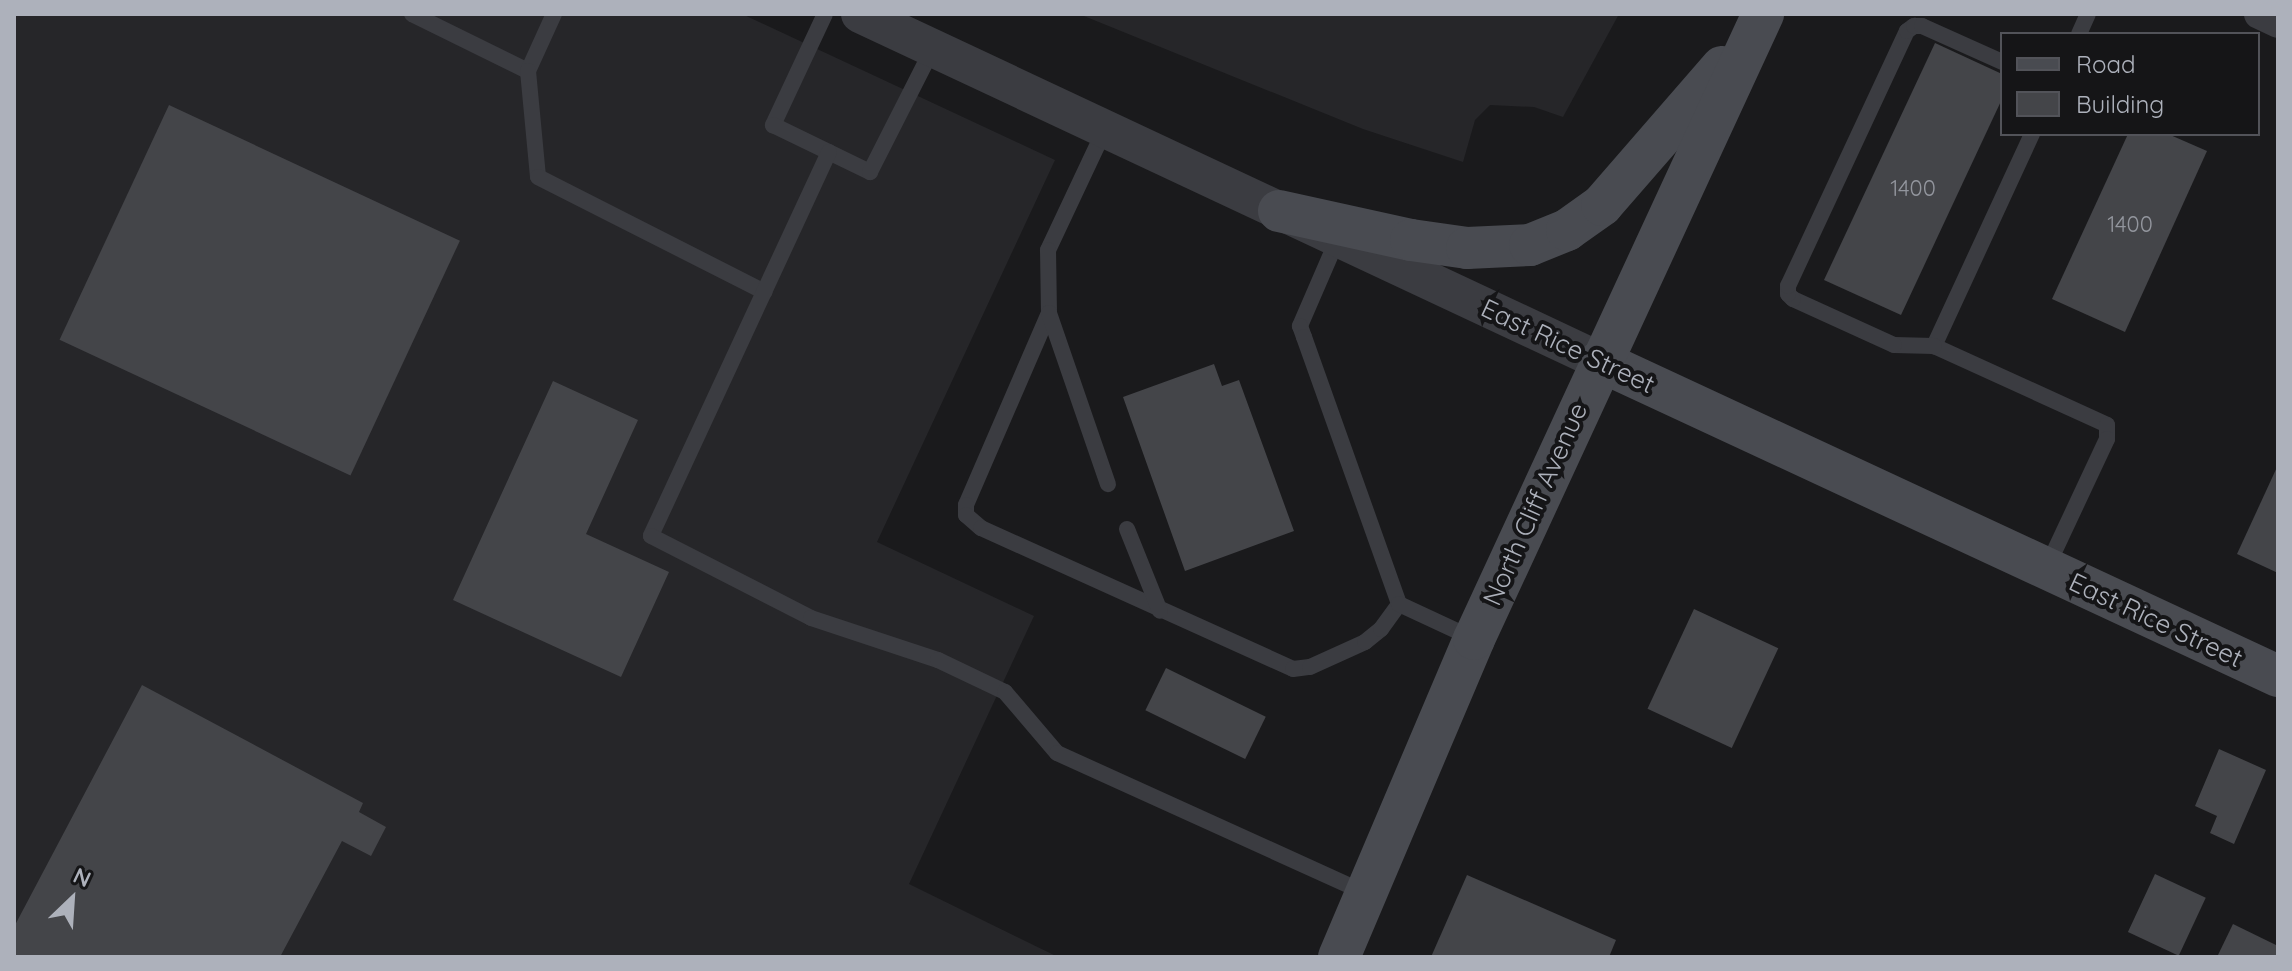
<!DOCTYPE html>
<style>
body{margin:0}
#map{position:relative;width:2292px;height:971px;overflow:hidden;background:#1a1a1c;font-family:Quicksand,sans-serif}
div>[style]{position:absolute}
.built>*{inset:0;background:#262629}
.building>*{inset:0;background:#444549;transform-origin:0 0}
.service>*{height:16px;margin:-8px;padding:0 8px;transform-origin:8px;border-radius:8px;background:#3b3c41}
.minor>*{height:30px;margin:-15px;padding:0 15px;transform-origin:15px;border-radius:15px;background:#3b3c41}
.tertiary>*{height:38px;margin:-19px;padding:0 19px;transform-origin:19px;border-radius:19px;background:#3b3c41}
.secondary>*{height:42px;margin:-21px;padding:0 21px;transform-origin:21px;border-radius:21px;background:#494b51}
span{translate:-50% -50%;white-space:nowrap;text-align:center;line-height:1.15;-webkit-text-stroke:8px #151517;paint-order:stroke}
.number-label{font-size:22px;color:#93969e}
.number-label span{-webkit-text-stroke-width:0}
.street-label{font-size:26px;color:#adb1bb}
.frame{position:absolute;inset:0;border:16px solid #adb1bb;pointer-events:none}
.legend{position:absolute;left:2000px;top:32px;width:260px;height:104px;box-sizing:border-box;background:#151517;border:2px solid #525359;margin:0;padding:10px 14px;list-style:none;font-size:24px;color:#adb1bb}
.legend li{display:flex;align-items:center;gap:16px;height:40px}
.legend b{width:40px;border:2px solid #525359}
.north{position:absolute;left:32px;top:859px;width:80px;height:80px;-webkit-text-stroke:6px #151517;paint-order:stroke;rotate:25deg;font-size:22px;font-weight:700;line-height:32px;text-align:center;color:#adb1bb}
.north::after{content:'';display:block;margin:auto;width:28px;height:36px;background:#adb1bb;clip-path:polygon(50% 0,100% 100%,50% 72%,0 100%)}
</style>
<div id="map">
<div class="built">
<i style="clip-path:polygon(14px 14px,742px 14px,1055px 160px,877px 542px,1034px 616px,909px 884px,1058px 957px,14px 957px)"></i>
<i style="clip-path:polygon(1079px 14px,1619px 14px,1563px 117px,1534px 107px,1490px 105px,1475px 120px,1463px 162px,1363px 129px)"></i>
</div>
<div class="building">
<i style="clip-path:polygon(1935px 43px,2002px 74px,2002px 99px,1901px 315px,1824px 280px)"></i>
<i style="left:169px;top:105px;width:321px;height:259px;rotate:25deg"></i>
<i style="clip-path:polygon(2128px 134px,2168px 134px,2207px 151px,2125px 332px,2052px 299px)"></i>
<i style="clip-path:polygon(1214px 364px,1222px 386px,1239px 380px,1294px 531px,1185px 571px,1123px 397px)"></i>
<i style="clip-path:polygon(553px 381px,638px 420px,586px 534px,669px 572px,621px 677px,453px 600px)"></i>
<i style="clip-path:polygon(2278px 465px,2278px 573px,2237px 554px)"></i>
<i style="left:1694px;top:609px;width:93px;height:110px;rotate:25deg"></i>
<i style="left:1166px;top:668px;width:111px;height:47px;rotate:26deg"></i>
<i style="clip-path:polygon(142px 685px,363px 803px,359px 812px,386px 827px,371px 856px,342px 841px,280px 957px,14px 957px,14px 927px)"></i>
<i style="clip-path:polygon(2219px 749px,2266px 770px,2234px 844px,2210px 833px,2217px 816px,2195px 806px)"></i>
<i style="left:2155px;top:874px;width:56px;height:64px;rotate:25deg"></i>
<i style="clip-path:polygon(1467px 875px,1616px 940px,1609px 957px,1431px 957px)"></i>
<i style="clip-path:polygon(2233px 924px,2278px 946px,2278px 957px,2217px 957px)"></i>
</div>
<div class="service">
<i style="left:412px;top:14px;width:129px;rotate:26.2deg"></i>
<i style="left:528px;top:71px;width:63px;rotate:-65.5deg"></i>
<i style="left:825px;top:14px;width:123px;rotate:115.1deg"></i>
<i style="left:773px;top:125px;width:108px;rotate:25.9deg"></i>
<i style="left:870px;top:172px;width:139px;rotate:-63.1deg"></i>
<i style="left:2079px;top:34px;width:22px;rotate:-66deg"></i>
<i style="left:528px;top:71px;width:106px;rotate:84.6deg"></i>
<i style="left:538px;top:177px;width:254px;rotate:26.9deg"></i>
<i style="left:1105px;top:129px;width:134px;rotate:115.2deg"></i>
<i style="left:1048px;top:250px;width:63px;rotate:89.1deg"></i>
<i style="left:1049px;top:313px;width:209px;rotate:113.4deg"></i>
<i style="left:966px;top:505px;width:10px;rotate:90deg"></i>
<i style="left:966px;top:515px;width:20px;rotate:41deg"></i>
<i style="left:981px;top:528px;width:342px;rotate:24.3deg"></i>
<i style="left:1293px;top:669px;width:17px;rotate:-7deg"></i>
<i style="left:1310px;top:667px;width:60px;rotate:-24.4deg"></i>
<i style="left:1365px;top:642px;width:21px;rotate:-39deg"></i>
<i style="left:1381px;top:629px;width:31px;rotate:-54deg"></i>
<i style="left:2032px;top:134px;width:234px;rotate:114.8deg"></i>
<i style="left:1934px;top:346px;width:190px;rotate:24.5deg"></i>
<i style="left:2107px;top:425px;width:14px;rotate:90deg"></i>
<i style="left:2107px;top:439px;width:144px;rotate:115.1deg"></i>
<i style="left:829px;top:152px;width:423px;rotate:114.9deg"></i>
<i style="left:651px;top:536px;width:180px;rotate:27.1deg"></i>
<i style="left:811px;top:618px;width:134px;rotate:18.3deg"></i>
<i style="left:938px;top:660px;width:74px;rotate:25.5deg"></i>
<i style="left:1005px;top:692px;width:80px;rotate:49.6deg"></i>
<i style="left:1057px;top:753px;width:337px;rotate:24.4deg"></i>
<i style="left:1338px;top:238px;width:96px;rotate:113.4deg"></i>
<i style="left:1300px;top:326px;width:12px;rotate:70deg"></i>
<i style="left:1304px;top:337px;width:283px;rotate:70.4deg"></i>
<i style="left:1399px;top:604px;width:83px;rotate:25deg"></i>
<i style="left:1049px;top:313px;width:181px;rotate:71deg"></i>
<i style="left:1934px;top:346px;width:40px;rotate:-178.6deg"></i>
<i style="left:1894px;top:345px;width:111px;rotate:-155.5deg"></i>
<i style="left:1793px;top:299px;width:7px;rotate:-135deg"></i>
<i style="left:1788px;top:294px;width:8px;rotate:-90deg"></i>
<i style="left:1788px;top:286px;width:281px;rotate:-65deg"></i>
<i style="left:1907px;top:31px;width:9px;rotate:-36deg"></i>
<i style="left:1914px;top:26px;width:8px"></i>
<i style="left:1922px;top:26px;width:88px;rotate:24.2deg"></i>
<i style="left:1127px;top:529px;width:88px;rotate:68.1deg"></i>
</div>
<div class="minor">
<i style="left:2259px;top:14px;width:21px;rotate:25deg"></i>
</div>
<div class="tertiary">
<i style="left:860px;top:14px;width:817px;rotate:25.12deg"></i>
</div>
<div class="secondary">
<i style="left:1279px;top:211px;width:135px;rotate:12.4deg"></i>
<i style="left:1411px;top:240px;width:57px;rotate:8.1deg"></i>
<i style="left:1467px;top:248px;width:63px;rotate:-2.7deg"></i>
<i style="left:1530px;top:245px;width:40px;rotate:-22deg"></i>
<i style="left:1567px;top:230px;width:43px;rotate:-35.5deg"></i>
<i style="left:1602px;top:205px;width:183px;rotate:-49deg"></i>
<i style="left:1600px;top:361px;width:748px;rotate:24.92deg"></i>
<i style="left:1339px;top:957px;width:345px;rotate:-67deg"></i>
<i style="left:1474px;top:639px;width:689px;rotate:-65.18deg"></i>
</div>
<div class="number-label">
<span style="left:1913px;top:189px">1400</span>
<span style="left:2130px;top:225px">1400</span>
</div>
<div class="street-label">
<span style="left:1568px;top:346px;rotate:25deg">East Rice Street</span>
<span style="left:1535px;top:504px;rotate:-66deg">North Cliff Avenue</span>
<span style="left:2156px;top:620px;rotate:25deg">East Rice Street</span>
</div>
<div class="frame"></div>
<ul class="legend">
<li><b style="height:10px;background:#494b51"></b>Road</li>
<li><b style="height:22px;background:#444549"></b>Building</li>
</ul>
<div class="north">N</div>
</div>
